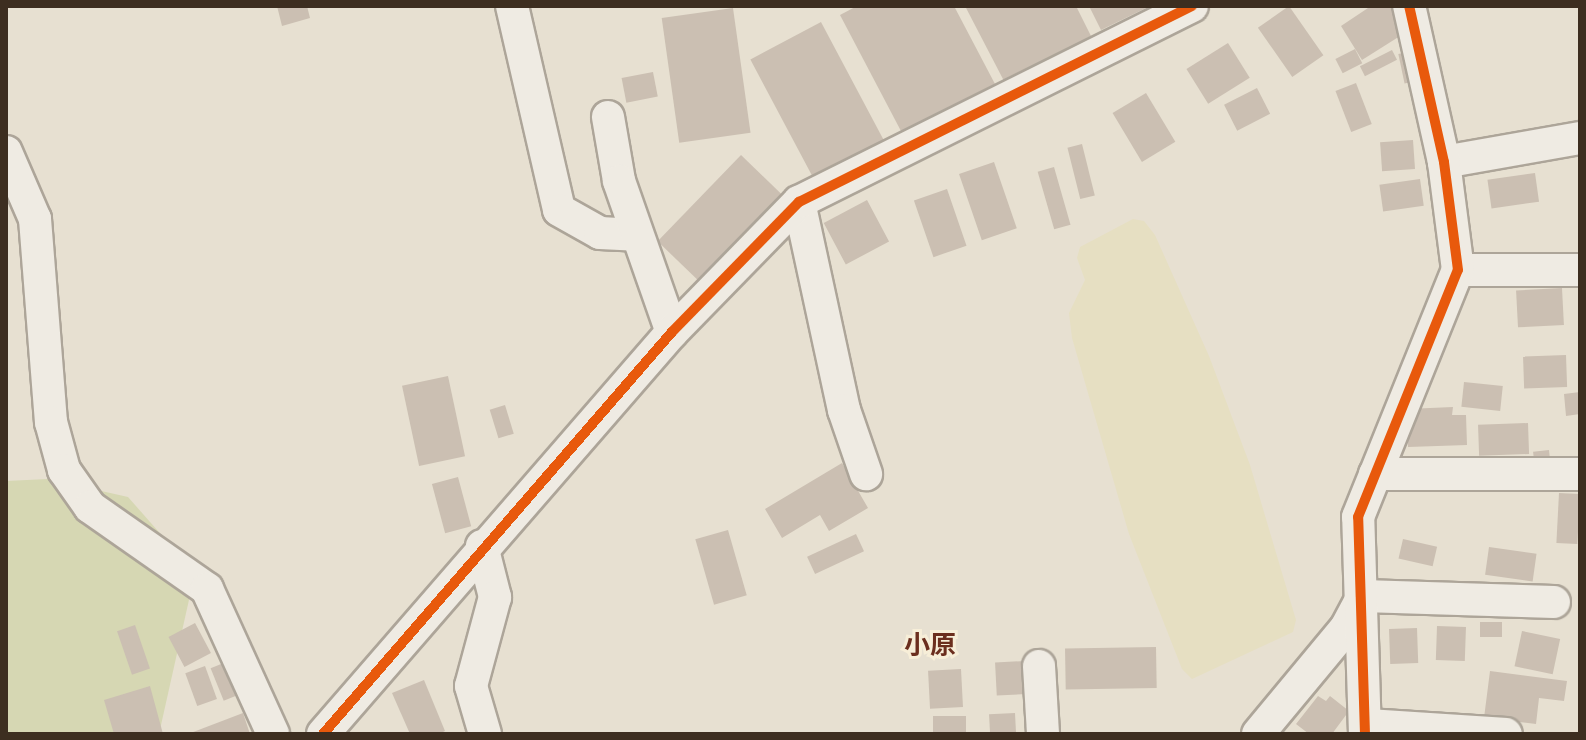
<!DOCTYPE html>
<meta charset="utf-8">
<style>
body{margin:0}
#map{position:relative;width:1586px;height:740px;overflow:hidden;background:#e7e0d1;font-family:"Noto Serif","Noto Sans JP",serif}
div>[style]{position:absolute}
.farmland>*{inset:0;background:#e6dfc2}
.green>*{inset:0;background:#d6d7b3}
.building>*{inset:0;background:#cbbfb2;transform-origin:0 0}
.roads{filter:drop-shadow(2px 0 #ada599) drop-shadow(-2px 0 #ada599) drop-shadow(0 2px #ada599) drop-shadow(0 -2px #ada599)}
.minor>*{height:32px;margin:-16px;padding:0 16px;transform-origin:16px;border-radius:16px;background:#efebe3}
.cycleway>*{height:10px;margin:-5px;padding:0 5px;transform-origin:5px;border-radius:5px;background:#e8590c}
span{translate:-50% -50%;white-space:nowrap;text-align:center;line-height:1.15;-webkit-text-stroke:6px #f7eed8;paint-order:stroke}
.neighbourhood-label{font-size:26px;color:#6b2e1e;font-weight:700}
.frame{position:absolute;inset:0;border:8px solid #3d2e20;pointer-events:none}
</style>
<div id="map">
<div class="farmland">
<i style="clip-path:polygon(1133px 219px,1144px 221px,1155px 235px,1209px 356px,1250px 465px,1296px 620px,1293px 632px,1192px 679px,1182px 669px,1129px 534px,1072px 338px,1069px 313px,1085px 280px,1077px 258px,1080px 247px)"></i>
</div>
<div class="green">
<i style="clip-path:polygon(48px 479px,128px 497px,195px 573px,159px 734px,6px 734px,6px 481px)"></i>
</div>
<div class="building">
<i style="clip-path:polygon(277px 6px,307px 6px,310px 18px,282px 26px)"></i>
<i style="clip-path:polygon(857px 6px,954px 6px,995px 84px,902px 133px,840px 15px)"></i>
<i style="clip-path:polygon(965px 6px,1076px 6px,1091px 36px,1004px 81px)"></i>
<i style="clip-path:polygon(1089px 6px,1150px 6px,1101px 30px)"></i>
<i style="left:1289px;top:6px;width:60px;height:38px;rotate:55deg"></i>
<i style="clip-path:polygon(1371px 6px,1392px 6px,1408px 31px,1362px 60px,1341px 26px)"></i>
<i style="left:733px;top:8px;width:126px;height:72px;rotate:82deg"></i>
<i style="left:821px;top:22px;width:142px;height:80px;rotate:62deg"></i>
<i style="left:1228px;top:43px;width:41px;height:49px;rotate:58deg"></i>
<i style="left:1355px;top:49px;width:16px;height:22px;rotate:63deg"></i>
<i style="left:1392px;top:50px;width:11px;height:36px;rotate:63deg"></i>
<i style="left:1413px;top:51px;width:30px;height:15px;rotate:78deg"></i>
<i style="left:653px;top:72px;width:25px;height:32px;rotate:79deg"></i>
<i style="left:1356px;top:83px;width:44px;height:22px;rotate:69deg"></i>
<i style="left:1257px;top:88px;width:29px;height:37px;rotate:63deg"></i>
<i style="left:1146px;top:93px;width:57px;height:39px;rotate:59deg"></i>
<i style="left:1413px;top:140px;width:29px;height:33px;rotate:86deg"></i>
<i style="left:1082px;top:144px;width:53px;height:15px;rotate:76deg"></i>
<i style="left:741px;top:155px;width:59px;height:120px;rotate:44deg"></i>
<i style="left:994px;top:162px;width:70px;height:37px;rotate:71deg"></i>
<i style="left:1054px;top:167px;width:60px;height:17px;rotate:74deg"></i>
<i style="left:1535px;top:173px;width:29px;height:48px;rotate:82deg"></i>
<i style="left:1420px;top:179px;width:27px;height:41px;rotate:82deg"></i>
<i style="left:947px;top:189px;width:60px;height:35px;rotate:71deg"></i>
<i style="left:867px;top:200px;width:47px;height:49px;rotate:62deg"></i>
<i style="left:1562px;top:288px;width:37px;height:46px;rotate:87deg"></i>
<i style="left:1566px;top:355px;width:32px;height:43px;rotate:88deg"></i>
<i style="left:448px;top:376px;width:82px;height:47px;rotate:78deg"></i>
<i style="left:1464px;top:382px;width:39px;height:25px;rotate:6deg"></i>
<i style="clip-path:polygon(1580px 392px,1580px 414px,1566px 416px,1564px 394px)"></i>
<i style="left:505px;top:405px;width:30px;height:16px;rotate:73deg"></i>
<i style="clip-path:polygon(1453px 407px,1452px 415px,1466px 415px,1467px 445px,1408px 447px,1407px 409px)"></i>
<i style="left:1528px;top:423px;width:31px;height:50px;rotate:88deg"></i>
<i style="left:1549px;top:450px;width:18px;height:16px;rotate:84deg"></i>
<i style="clip-path:polygon(842px 463px,868px 508px,829px 531px,820px 515px,782px 538px,765px 509px)"></i>
<i style="left:458px;top:477px;width:51px;height:27px;rotate:75deg"></i>
<i style="left:1559px;top:493px;width:21px;height:50px;rotate:3deg"></i>
<i style="left:728px;top:530px;width:68px;height:34px;rotate:74deg"></i>
<i style="left:856px;top:534px;width:19px;height:54px;rotate:65deg"></i>
<i style="left:1403px;top:539px;width:35px;height:20px;rotate:13deg"></i>
<i style="left:1489px;top:547px;width:48px;height:28px;rotate:8deg"></i>
<i style="left:1480px;top:622px;width:22px;height:15px"></i>
<i style="left:195px;top:623px;width:34px;height:30px;rotate:62deg"></i>
<i style="left:135px;top:625px;width:46px;height:19px;rotate:71deg"></i>
<i style="left:1437px;top:626px;width:29px;height:34px;rotate:2deg"></i>
<i style="left:1417px;top:628px;width:35px;height:28px;rotate:88deg"></i>
<i style="left:1522px;top:631px;width:39px;height:36px;rotate:12deg"></i>
<i style="left:1156px;top:647px;width:41px;height:91px;rotate:89deg"></i>
<i style="left:231px;top:660px;width:35px;height:22px;rotate:68deg"></i>
<i style="left:1025px;top:661px;width:33px;height:30px;rotate:87deg"></i>
<i style="left:205px;top:666px;width:35px;height:21px;rotate:70deg"></i>
<i style="left:961px;top:669px;width:38px;height:33px;rotate:87deg"></i>
<i style="clip-path:polygon(1490px 671px,1567px 681px,1564px 701px,1539px 698px,1536px 724px,1484px 718px)"></i>
<i style="clip-path:polygon(424px 680px,445px 731px,439px 734px,410px 734px,392px 693px)"></i>
<i style="clip-path:polygon(150px 686px,163px 734px,114px 734px,104px 700px)"></i>
<i style="clip-path:polygon(1318px 696px,1326px 701px,1330px 696px,1349px 711px,1332px 734px,1309px 734px,1296px 724px)"></i>
<i style="clip-path:polygon(243px 713px,250px 734px,188px 734px)"></i>
<i style="left:1015px;top:713px;width:21px;height:26px;rotate:87deg"></i>
<i style="left:966px;top:716px;width:18px;height:33px;rotate:90deg"></i>
</div>
<div class="roads">
<div class="minor">
<i style="left:512px;top:6px;width:209px;rotate:77deg"></i>
<i style="left:559px;top:210px;width:47px;rotate:29.3deg"></i>
<i style="left:600px;top:233px;width:36px;rotate:3deg"></i>
<i style="left:608px;top:117px;width:65px;rotate:80.2deg"></i>
<i style="left:619px;top:181px;width:160px;rotate:70.7deg"></i>
<i style="left:6px;top:152px;width:73px;rotate:66.6deg"></i>
<i style="left:35px;top:219px;width:204px;rotate:85.5deg"></i>
<i style="left:51px;top:422px;width:50px;rotate:74.8deg"></i>
<i style="left:64px;top:470px;width:45px;rotate:54.9deg"></i>
<i style="left:90px;top:507px;width:143px;rotate:35deg"></i>
<i style="left:207px;top:589px;width:159px;rotate:65.5deg"></i>
<i style="left:1444px;top:162px;width:138px;rotate:-10deg"></i>
<i style="left:799px;top:202px;width:213px;rotate:77.8deg"></i>
<i style="left:844px;top:410px;width:68px;rotate:71deg"></i>
<i style="left:1458px;top:270px;width:122px"></i>
<i style="left:1375px;top:474px;width:205px"></i>
<i style="left:482px;top:546px;width:53px;rotate:75.7deg"></i>
<i style="left:495px;top:597px;width:92px;rotate:105.1deg"></i>
<i style="left:471px;top:686px;width:50px;rotate:73.7deg"></i>
<i style="left:1039px;top:666px;width:68px;rotate:86.6deg"></i>
<i style="left:1368px;top:725px;width:138px;rotate:3.7deg"></i>
<i style="left:323px;top:734px;width:532px;rotate:-49.04deg"></i>
<i style="left:672px;top:332px;width:182px;rotate:-45.7deg"></i>
<i style="left:799px;top:202px;width:439px;rotate:-26.5deg"></i>
<i style="left:1258px;top:734px;width:138px;rotate:-50.3deg"></i>
<i style="left:1346px;top:628px;width:36px;rotate:-62deg"></i>
<i style="left:1363px;top:596px;width:191px;rotate:1.8deg"></i>
<i style="left:1365px;top:734px;width:217px;rotate:-91.8deg"></i>
<i style="left:1358px;top:517px;width:266px;rotate:-68deg"></i>
<i style="left:1458px;top:270px;width:109px;rotate:-97.4deg"></i>
<i style="left:1444px;top:162px;width:160px;rotate:-102.6deg"></i>
</div>
</div>
<div class="cycleway">
<i style="left:323px;top:734px;width:532px;rotate:-49.04deg"></i>
<i style="left:672px;top:332px;width:182px;rotate:-45.7deg"></i>
<i style="left:799px;top:202px;width:439px;rotate:-26.5deg"></i>
<i style="left:1365px;top:734px;width:217px;rotate:-91.8deg"></i>
<i style="left:1358px;top:517px;width:266px;rotate:-68deg"></i>
<i style="left:1458px;top:270px;width:109px;rotate:-97.4deg"></i>
<i style="left:1444px;top:162px;width:160px;rotate:-102.6deg"></i>
</div>
<div class="neighbourhood-label">
<span style="left:930px;top:645px">小原</span>
</div>
<div class="frame"></div>
</div>
